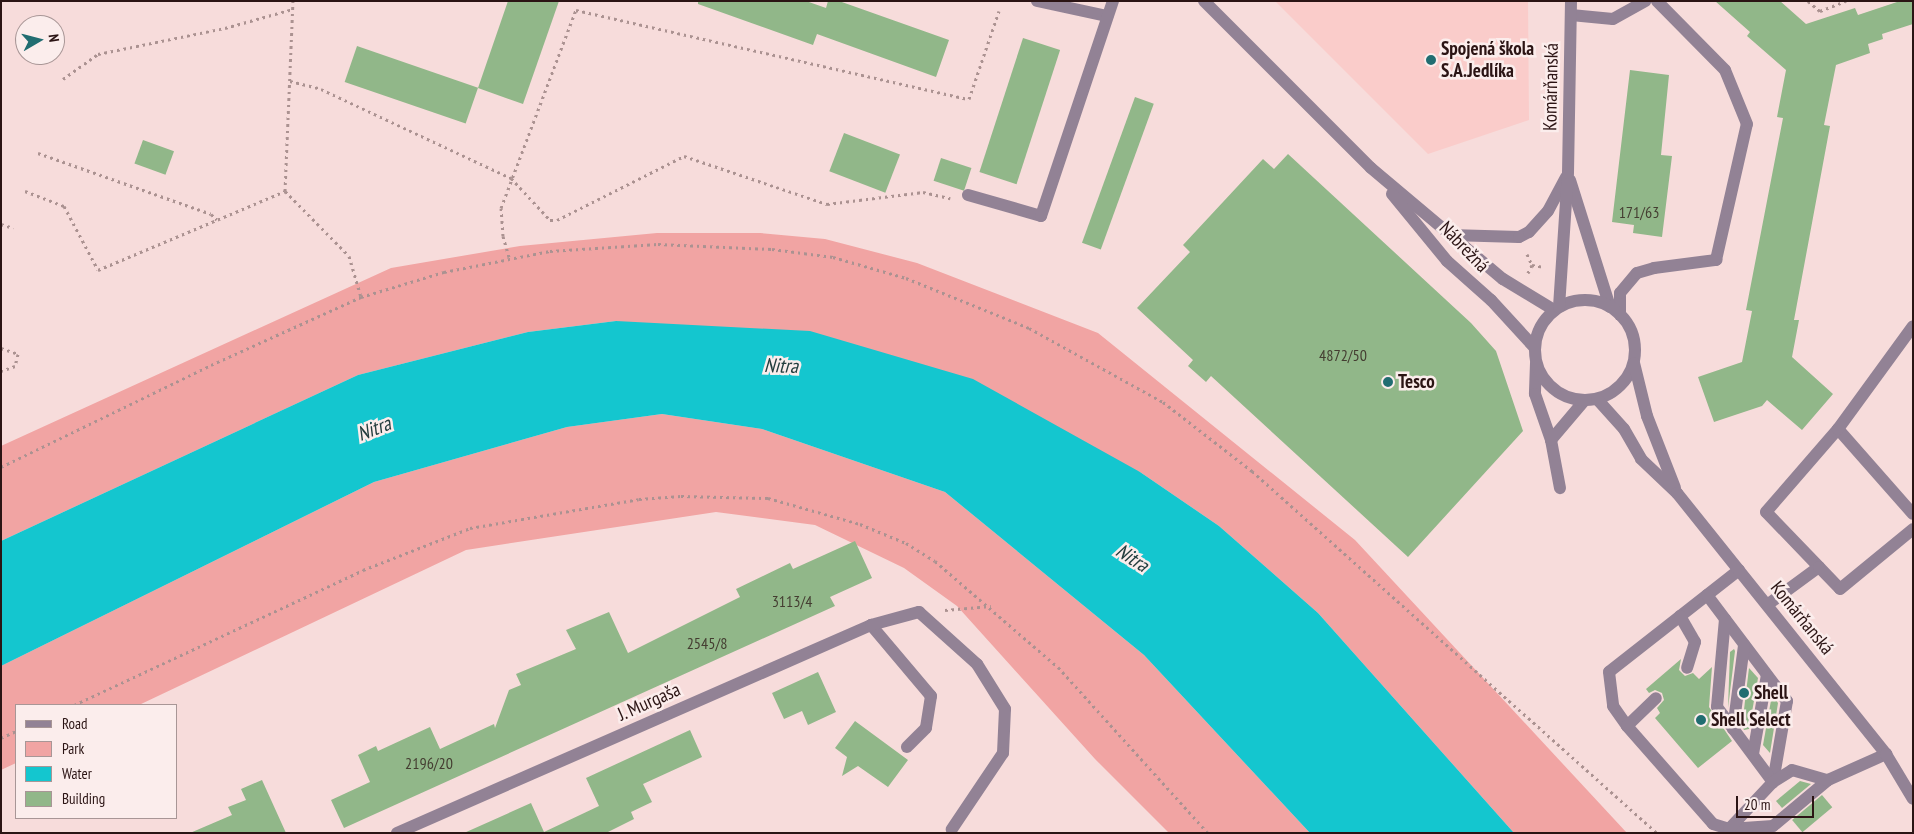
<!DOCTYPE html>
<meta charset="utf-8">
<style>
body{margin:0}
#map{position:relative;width:1914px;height:834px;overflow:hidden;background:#f7dcdb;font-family:"PT Sans Narrow",sans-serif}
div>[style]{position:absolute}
.built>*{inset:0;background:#faccca}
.green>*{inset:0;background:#f1a4a3}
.water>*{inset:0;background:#14c6cf}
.building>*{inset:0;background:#91b789;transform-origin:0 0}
.path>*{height:3px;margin-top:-1.5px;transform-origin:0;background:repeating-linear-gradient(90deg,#ab9291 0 2.5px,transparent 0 6.5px)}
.lane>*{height:12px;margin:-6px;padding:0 6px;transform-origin:6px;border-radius:6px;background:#928295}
.street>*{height:12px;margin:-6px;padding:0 6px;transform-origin:6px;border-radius:6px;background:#928295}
.street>.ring{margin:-6px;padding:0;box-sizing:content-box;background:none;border:12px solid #928295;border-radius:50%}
.dots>*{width:14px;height:14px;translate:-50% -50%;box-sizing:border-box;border:2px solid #fbedec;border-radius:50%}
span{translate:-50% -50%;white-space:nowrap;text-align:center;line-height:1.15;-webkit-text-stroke:5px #fbedec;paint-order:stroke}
.number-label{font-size:16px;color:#443d31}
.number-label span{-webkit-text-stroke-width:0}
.poi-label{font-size:19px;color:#2b1414;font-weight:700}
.left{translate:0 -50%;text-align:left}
.street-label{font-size:19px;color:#2b1414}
.water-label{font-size:20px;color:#243d3e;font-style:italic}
.frame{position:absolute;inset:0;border:2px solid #2b1414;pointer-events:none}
.legend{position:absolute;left:15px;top:704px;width:162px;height:115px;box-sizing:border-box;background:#fbedec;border:1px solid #a89696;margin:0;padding:6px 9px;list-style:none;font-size:15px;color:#2b1414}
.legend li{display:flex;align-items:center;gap:10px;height:25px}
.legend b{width:25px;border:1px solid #a89696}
.north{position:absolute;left:15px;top:15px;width:50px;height:50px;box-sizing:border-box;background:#fbedec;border:1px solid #a89696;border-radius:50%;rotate:82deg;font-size:14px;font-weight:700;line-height:20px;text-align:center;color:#2b1414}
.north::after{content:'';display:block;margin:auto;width:18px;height:22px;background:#216d71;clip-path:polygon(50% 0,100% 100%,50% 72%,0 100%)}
.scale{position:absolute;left:1736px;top:796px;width:78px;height:22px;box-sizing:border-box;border:2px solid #2b1414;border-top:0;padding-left:6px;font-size:15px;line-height:18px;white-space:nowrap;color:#2b1414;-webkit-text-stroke:4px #fbedec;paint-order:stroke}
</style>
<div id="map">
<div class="built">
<i style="clip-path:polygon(1275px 1px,1528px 1px,1529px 120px,1428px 154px)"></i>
</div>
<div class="green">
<i style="clip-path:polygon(657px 233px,760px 233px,825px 239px,917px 263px,1098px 333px,1355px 540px,1627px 833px,1514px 833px,1318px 613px,1219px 526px,1140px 472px,616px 321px,528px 332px,358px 375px,1px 541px,1px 446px,391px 268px,520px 246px)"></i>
<i style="clip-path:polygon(662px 414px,762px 429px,945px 492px,1144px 655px,1310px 833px,1169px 833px,1095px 759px,957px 606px,904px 568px,815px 525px,716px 512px,466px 550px,139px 705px,16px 705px,16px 763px,1px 770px,1px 666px,374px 482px,567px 427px)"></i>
</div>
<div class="water">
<i style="clip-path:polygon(616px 321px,810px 331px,973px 379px,1140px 472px,1219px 526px,1318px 613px,1514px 833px,1310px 833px,1144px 655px,945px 492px,762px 429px,662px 414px,567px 427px,374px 482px,1px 666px,1px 541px,358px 375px,528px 332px)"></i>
</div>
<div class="building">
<i style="clip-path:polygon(508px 1px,559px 1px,523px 104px,478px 88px)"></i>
<i style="clip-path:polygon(698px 1px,806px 1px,826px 8px,828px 1px,839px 1px,949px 40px,936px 77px,817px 34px,813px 45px,698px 4px)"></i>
<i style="clip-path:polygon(1715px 1px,1780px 1px,1806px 24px,1855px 8px,1858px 15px,1900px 1px,1913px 1px,1913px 24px,1882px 34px,1883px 39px,1868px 44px,1870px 53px,1836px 65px,1824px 125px,1830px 126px,1794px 320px,1799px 320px,1792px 357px,1833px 394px,1802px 430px,1767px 400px,1762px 406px,1714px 422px,1698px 377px,1742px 362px,1752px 311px,1746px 310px,1783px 118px,1777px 117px,1786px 70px,1747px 36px,1750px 32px)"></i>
<i style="left:1023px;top:38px;width:39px;height:141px;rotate:18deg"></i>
<i style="left:357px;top:46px;width:128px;height:38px;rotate:19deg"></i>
<i style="clip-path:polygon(1630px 70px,1669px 75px,1661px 155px,1672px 156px,1662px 237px,1633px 233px,1634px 225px,1612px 222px)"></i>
<i style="left:1135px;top:97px;width:20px;height:155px;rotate:20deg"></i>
<i style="left:844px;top:133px;width:60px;height:41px;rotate:21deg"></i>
<i style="left:143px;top:140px;width:33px;height:25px;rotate:20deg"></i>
<i style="clip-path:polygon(1288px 154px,1471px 323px,1496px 351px,1523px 431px,1408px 557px,1211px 376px,1206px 382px,1188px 366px,1193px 360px,1137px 308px,1190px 252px,1183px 245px,1263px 159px,1274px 169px)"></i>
<i style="left:941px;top:158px;width:32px;height:24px;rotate:18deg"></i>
<i style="clip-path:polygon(855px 541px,872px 578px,830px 597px,835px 606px,344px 828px,331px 800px,370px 782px,358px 755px,376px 746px,378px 751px,430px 727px,440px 749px,494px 724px,495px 728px,509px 690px,521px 685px,516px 674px,576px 649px,566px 630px,609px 612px,628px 653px,740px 597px,736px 589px,790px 563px,793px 569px)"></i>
<i style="clip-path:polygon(1734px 649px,1735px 651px,1728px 708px,1730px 652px)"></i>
<i style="clip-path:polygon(1681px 659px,1679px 670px,1685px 676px,1693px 673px,1699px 679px,1712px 667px,1709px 707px,1732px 741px,1698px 768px,1655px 718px,1660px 713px,1657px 708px,1664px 700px,1662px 693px,1655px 690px,1649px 693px,1646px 689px)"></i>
<i style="clip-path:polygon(1749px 668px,1758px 678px,1749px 729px,1744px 730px,1742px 726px)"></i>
<i style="clip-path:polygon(818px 672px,836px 712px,808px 725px,802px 711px,784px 719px,772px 693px)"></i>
<i style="clip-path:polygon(1772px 695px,1778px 703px,1770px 753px,1763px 745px)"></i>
<i style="clip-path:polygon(855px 721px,908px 760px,888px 787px,858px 766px,842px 776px,847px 757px,835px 748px)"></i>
<i style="clip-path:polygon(690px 730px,702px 757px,643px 784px,652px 802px,631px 812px,634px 819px,606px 833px,464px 833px,531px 803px,544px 832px,599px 806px,586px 778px)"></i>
<i style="clip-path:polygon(262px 780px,286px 833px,190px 833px,232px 815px,228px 807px,246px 800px,241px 789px)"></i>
<i style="clip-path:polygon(1800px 781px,1811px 784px,1782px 808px,1776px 801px)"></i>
<i style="left:1822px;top:795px;width:16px;height:39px;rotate:50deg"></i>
</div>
<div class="path">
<i style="left:1808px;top:1px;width:16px;rotate:40deg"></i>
<i style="left:1820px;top:11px;width:28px;rotate:-21deg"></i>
<i style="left:63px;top:79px;width:43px;rotate:-35.5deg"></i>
<i style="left:98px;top:54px;width:130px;rotate:-11.6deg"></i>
<i style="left:225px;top:28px;width:71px;rotate:-15.6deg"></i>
<i style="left:290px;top:81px;width:32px;rotate:14deg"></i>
<i style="left:321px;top:89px;width:210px;rotate:25.1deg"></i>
<i style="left:511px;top:178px;width:57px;rotate:47.1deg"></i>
<i style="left:550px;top:220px;width:7px"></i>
<i style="left:557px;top:220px;width:142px;rotate:-26.7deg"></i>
<i style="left:684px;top:156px;width:151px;rotate:18.6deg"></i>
<i style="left:827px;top:204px;width:97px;rotate:-7.1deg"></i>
<i style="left:923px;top:192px;width:28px;rotate:13deg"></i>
<i style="left:38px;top:153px;width:183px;rotate:19.4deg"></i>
<i style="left:211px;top:214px;width:8px;rotate:45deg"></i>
<i style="left:25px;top:191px;width:42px;rotate:21deg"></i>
<i style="left:64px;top:206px;width:72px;rotate:62deg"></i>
<i style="left:98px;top:270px;width:203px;rotate:-22.9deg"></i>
<i style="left:285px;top:191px;width:91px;rotate:45.4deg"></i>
<i style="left:349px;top:256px;width:43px;rotate:73.7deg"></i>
<i style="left:285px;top:191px;width:190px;rotate:-87.6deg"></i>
<i style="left:1px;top:224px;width:13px;rotate:18deg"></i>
<i style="left:1527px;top:254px;width:12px;rotate:66deg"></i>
<i style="left:1532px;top:265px;width:9px;rotate:117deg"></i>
<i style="left:509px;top:257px;width:22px;rotate:-106deg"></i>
<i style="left:503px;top:236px;width:28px;rotate:-94deg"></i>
<i style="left:501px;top:208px;width:212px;rotate:-69.3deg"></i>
<i style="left:576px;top:10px;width:403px;rotate:12.8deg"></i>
<i style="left:969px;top:99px;width:93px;rotate:-71.2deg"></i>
<i style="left:1532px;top:265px;width:12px;rotate:9deg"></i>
<i style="left:1px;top:348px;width:18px;rotate:19deg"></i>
<i style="left:18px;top:354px;width:12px;rotate:104deg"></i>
<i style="left:15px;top:366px;width:15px;rotate:160deg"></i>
<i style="left:1px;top:467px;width:233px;rotate:-25.9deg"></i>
<i style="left:211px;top:365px;width:165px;rotate:-24.4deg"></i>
<i style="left:361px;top:297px;width:87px;rotate:-16.8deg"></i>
<i style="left:444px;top:272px;width:108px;rotate:-11.2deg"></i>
<i style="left:550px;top:251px;width:108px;rotate:-3.7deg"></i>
<i style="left:658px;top:244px;width:114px;rotate:2.5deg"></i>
<i style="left:772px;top:249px;width:62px;rotate:7.5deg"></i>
<i style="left:833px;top:257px;width:76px;rotate:16deg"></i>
<i style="left:906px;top:278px;width:133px;rotate:22.1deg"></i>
<i style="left:1029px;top:328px;width:153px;rotate:28.9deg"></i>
<i style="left:1163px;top:402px;width:113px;rotate:37.8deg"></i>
<i style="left:1252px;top:471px;width:543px;rotate:41.79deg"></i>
<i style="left:945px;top:610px;width:46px;rotate:-5deg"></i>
<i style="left:74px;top:705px;width:319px;rotate:-25deg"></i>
<i style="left:363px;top:570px;width:115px;rotate:-21.4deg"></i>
<i style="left:470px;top:528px;width:171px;rotate:-9.7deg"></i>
<i style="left:639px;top:499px;width:42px;rotate:-4.1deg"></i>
<i style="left:681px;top:496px;width:87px;rotate:1.3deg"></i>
<i style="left:768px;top:498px;width:96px;rotate:15.8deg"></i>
<i style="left:860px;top:524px;width:50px;rotate:22.4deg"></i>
<i style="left:906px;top:543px;width:34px;rotate:32deg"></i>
<i style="left:935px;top:561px;width:162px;rotate:40.8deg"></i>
<i style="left:1058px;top:667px;width:224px;rotate:47.9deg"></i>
<i style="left:1px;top:738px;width:17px;rotate:-25deg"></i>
</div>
<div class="lane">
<i style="left:1037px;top:1px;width:72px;rotate:12.1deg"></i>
<i style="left:1571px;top:15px;width:42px;rotate:5.4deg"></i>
<i style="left:1613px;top:19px;width:37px;rotate:-29deg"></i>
<i style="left:968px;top:195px;width:76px;rotate:16deg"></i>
<i style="left:1041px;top:216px;width:227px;rotate:-71.5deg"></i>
<i style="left:1620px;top:315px;width:22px;rotate:-90deg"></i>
<i style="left:1620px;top:293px;width:26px;rotate:-50deg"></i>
<i style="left:1637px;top:273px;width:18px;rotate:-16deg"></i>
<i style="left:1654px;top:268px;width:63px;rotate:-7.4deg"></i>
<i style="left:1716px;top:260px;width:139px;rotate:-77.2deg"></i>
<i style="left:1747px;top:124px;width:58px;rotate:-112.2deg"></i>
<i style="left:1725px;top:70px;width:97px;rotate:-134.6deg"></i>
<i style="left:1536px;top:363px;width:31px;rotate:92deg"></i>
<i style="left:1535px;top:394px;width:49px;rotate:70.8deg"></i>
<i style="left:1551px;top:440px;width:49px;rotate:79.4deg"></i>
<i style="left:1838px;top:429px;width:113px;rotate:48.6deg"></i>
<i style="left:1551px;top:440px;width:51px;rotate:-49.8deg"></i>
<i style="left:1819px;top:567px;width:76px;rotate:-133.9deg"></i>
<i style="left:1766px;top:512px;width:110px;rotate:-49.1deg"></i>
<i style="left:1838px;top:429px;width:127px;rotate:-53.9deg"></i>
<i style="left:1739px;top:570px;width:165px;rotate:141.9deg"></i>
<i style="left:1609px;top:672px;width:34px;rotate:83deg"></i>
<i style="left:1613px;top:706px;width:24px;rotate:55deg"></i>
<i style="left:1627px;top:726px;width:130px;rotate:48.7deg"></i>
<i style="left:1713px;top:824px;width:17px;rotate:17deg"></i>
<i style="left:1729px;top:829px;width:44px;rotate:-3.9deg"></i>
<i style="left:1773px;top:826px;width:72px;rotate:-39.9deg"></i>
<i style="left:1828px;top:780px;width:64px;rotate:-24.1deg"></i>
<i style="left:1707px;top:595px;width:133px;rotate:53deg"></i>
<i style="left:1787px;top:701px;width:82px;rotate:99.8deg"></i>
<i style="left:1767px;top:605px;width:64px;rotate:-36.2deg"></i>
<i style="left:1819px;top:567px;width:30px;rotate:46deg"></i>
<i style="left:1840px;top:589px;width:94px;rotate:-39.4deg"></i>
<i style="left:919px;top:612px;width:78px;rotate:41.9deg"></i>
<i style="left:977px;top:664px;width:53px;rotate:58.1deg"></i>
<i style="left:1005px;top:709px;width:44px;rotate:92.6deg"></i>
<i style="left:1003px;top:753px;width:92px;rotate:123.9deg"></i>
<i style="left:1680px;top:616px;width:30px;rotate:60deg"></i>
<i style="left:1695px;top:642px;width:27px;rotate:107deg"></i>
<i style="left:1725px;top:619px;width:88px;rotate:95.2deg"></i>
<i style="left:1717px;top:707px;width:94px;rotate:53.3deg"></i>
<i style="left:871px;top:625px;width:93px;rotate:49.8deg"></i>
<i style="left:931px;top:696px;width:32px;rotate:99deg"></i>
<i style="left:926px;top:728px;width:27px;rotate:135deg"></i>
<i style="left:1627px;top:726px;width:40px;rotate:-44deg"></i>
<i style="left:1733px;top:729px;width:85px;rotate:-82.5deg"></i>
<i style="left:1753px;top:754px;width:80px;rotate:-80deg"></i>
<i style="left:1729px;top:829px;width:64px;rotate:-46.9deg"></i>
<i style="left:1773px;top:782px;width:22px;rotate:-32deg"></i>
<i style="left:1792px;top:770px;width:37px;rotate:16deg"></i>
</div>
<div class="street">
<i style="left:1204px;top:1px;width:236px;rotate:45deg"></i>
<i style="left:1371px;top:168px;width:172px;rotate:40.1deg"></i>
<i style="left:1503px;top:279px;width:60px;rotate:31.3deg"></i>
<i style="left:1570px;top:180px;width:133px;rotate:72.5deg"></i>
<i style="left:1392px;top:194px;width:87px;rotate:50.6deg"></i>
<i style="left:1447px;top:261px;width:59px;rotate:41.6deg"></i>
<i style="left:1491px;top:300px;width:65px;rotate:47.5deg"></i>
<i style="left:1450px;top:235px;width:69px;rotate:1.7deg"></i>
<i style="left:1519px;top:237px;width:11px;rotate:-27deg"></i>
<i style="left:1529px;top:232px;width:28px;rotate:-48deg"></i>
<i style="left:1548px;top:211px;width:38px;rotate:-62deg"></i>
<i class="ring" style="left:1535px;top:300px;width:88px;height:88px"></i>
<i style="left:1559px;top:307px;width:134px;rotate:-86.2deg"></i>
<i style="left:1568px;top:173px;width:172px;rotate:-89deg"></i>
<i style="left:1634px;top:363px;width:55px;rotate:76.2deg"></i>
<i style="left:1647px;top:416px;width:77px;rotate:68.7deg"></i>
<i style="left:1597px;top:399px;width:40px;rotate:48deg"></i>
<i style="left:1624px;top:429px;width:34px;rotate:60deg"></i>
<i style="left:1641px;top:459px;width:50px;rotate:43.4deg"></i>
<i style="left:1677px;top:493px;width:334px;rotate:51.3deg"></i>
<i style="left:1886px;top:754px;width:52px;rotate:59deg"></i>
<i style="left:397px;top:833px;width:518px;rotate:-23.69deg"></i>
<i style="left:871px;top:625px;width:50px;rotate:-15.2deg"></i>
</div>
<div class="dots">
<i style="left:1431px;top:60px;background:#216d71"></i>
<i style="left:1388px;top:382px;background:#216d71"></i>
<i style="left:1744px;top:693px;background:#216d71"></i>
<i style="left:1701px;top:720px;background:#216d71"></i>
</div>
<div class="number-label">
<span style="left:1639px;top:212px">171/63</span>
<span style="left:1343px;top:355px">4872/50</span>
<span style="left:792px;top:601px">3113/4</span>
<span style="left:707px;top:643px">2545/8</span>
<span style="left:429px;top:763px">2196/20</span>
</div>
<div class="poi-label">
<span class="left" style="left:1441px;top:60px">Spojená škola<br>S.A.Jedlíka</span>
<span class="left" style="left:1398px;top:382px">Tesco</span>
<span class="left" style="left:1754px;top:693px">Shell</span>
<span class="left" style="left:1711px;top:720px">Shell Select</span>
</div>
<div class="street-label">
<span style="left:1551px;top:87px;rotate:-89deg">Komárňanská</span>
<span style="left:1464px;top:247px;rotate:46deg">Nábrežná</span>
<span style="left:1802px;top:618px;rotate:51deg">Komárňanská</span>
<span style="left:649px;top:702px;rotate:-24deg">J. Murgaša</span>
</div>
<div class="water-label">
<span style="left:781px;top:366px;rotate:2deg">Nitra</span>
<span style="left:374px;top:429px;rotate:-21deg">Nitra</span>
<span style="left:1132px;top:558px;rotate:33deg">Nitra</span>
</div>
<div class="frame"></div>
<ul class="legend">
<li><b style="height:6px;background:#928295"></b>Road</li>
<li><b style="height:14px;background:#f1a4a3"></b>Park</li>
<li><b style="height:14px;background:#14c6cf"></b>Water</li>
<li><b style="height:14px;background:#91b789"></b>Building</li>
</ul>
<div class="north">N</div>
<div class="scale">20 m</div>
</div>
